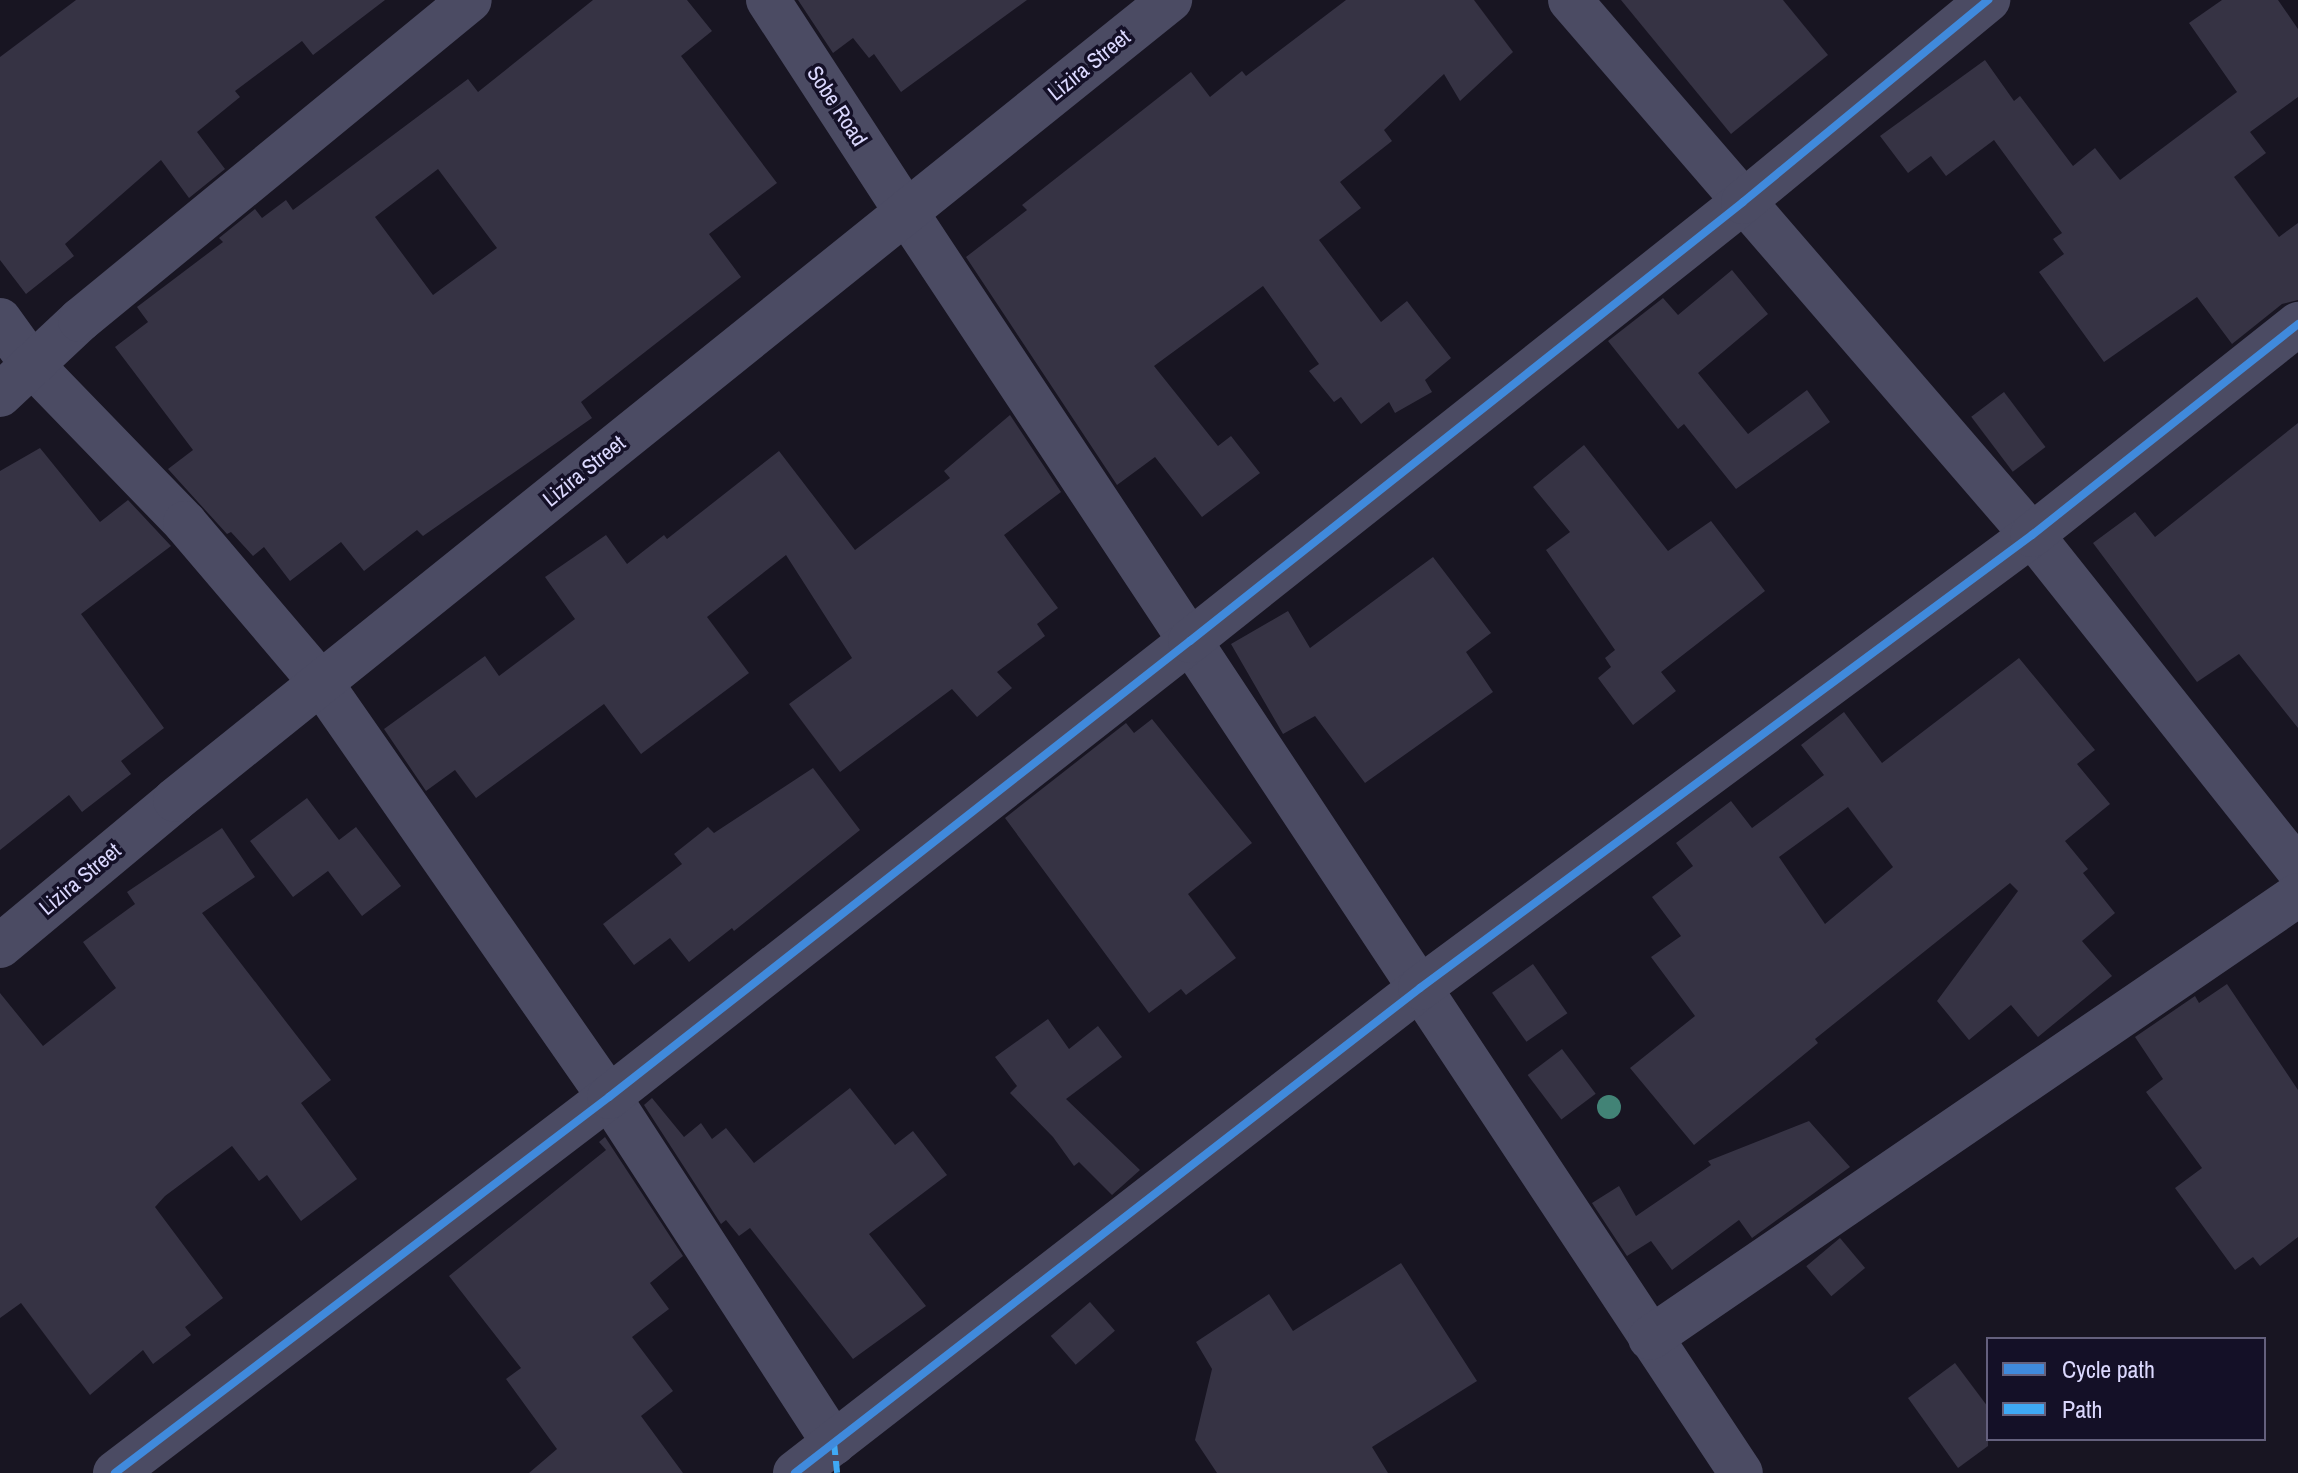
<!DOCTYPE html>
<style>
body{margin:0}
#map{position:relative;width:2298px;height:1473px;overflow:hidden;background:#181522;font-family:"Archivo Narrow",sans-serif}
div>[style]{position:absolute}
.building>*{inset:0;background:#363344;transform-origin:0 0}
.minor>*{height:44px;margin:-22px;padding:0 22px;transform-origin:22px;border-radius:22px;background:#4b4b63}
.tertiary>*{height:44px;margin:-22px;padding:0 22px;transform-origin:22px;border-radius:22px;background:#4b4b63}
.quiet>*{height:6px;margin-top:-3px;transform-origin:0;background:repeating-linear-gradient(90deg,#3fa9f5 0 12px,transparent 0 18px)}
.cycleway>*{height:8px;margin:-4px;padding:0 4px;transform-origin:4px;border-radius:4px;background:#408adc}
.trees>*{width:24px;height:24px;margin:-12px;border-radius:50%;background:#428376}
span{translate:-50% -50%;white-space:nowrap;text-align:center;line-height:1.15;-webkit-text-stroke:7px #141027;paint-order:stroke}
.street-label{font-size:22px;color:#dbd8fe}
.legend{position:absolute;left:1986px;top:1337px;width:280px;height:104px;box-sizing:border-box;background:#141027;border:2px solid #64607d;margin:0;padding:10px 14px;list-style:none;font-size:24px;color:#dbd8fe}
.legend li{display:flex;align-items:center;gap:16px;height:40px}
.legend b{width:40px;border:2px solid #64607d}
</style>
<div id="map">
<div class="building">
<i style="clip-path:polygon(76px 0,385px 0,313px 55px,302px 41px,235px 91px,240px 97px,197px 132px,225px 169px,189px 198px,161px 160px,65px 244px,74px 256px,26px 294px,0 260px,0 57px)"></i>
<i style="clip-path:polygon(evenodd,593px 0,687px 0,712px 31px,681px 56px,777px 183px,709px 234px,741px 277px,581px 402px,592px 418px,423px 536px,417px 530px,364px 571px,341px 542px,290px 581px,264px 547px,253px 556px,231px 532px,227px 534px,168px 469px,193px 450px,115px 347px,148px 322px,137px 307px,223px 242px,219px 238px,255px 209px,262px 218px,286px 200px,293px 210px,468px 79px,478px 92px,593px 0,438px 169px,497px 248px,433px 295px,375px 217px,438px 169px)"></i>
<i style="clip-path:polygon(798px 0,1027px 0,901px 92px,874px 54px,869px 58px,853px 38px,833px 53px)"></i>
<i style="clip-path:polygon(1346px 0,1474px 0,1513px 52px,1460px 101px,1444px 74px,1384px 130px,1392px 141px,1340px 182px,1361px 208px,1319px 240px,1381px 322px,1407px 301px,1451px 358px,1425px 380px,1432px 392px,1395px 413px,1389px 402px,1361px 424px,1341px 397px,1334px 402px,1309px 371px,1319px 364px,1263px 286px,1154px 366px,1218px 446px,1231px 436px,1260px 473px,1202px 517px,1155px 457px,1117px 485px,966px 257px,1027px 210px,1022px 205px,1191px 72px,1210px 97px,1242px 71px,1246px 76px)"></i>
<i style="clip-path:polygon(1621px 0,1783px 0,1828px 55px,1731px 134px)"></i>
<i style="clip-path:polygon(2222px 0,2278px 0,2298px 29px,2298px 97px,2250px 132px,2266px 153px,2234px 177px,2279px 237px,2298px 223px,2298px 300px,2282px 304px,2232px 344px,2197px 297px,2104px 362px,2039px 272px,2064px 254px,2053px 239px,2062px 233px,1994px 140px,1946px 176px,1931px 156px,1908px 173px,1880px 136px,1985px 60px,2014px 101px,2020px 96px,2073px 166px,2095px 148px,2120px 180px,2237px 92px,2189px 23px)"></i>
<i style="clip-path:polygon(1732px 270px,1768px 314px,1698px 373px,1748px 434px,1807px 390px,1830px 422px,1736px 489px,1684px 424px,1678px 429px,1608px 341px,1663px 298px,1678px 315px)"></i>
<i style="left:2004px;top:392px;width:69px;height:41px;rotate:53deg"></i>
<i style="clip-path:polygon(1010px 415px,1061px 492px,1004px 535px,1058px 608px,1037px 624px,1045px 636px,997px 672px,1012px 688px,977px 717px,952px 689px,840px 772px,789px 704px,852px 658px,786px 555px,707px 617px,749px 673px,641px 754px,604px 704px,476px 798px,455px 770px,426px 791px,384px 729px,485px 656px,499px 676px,575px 619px,545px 577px,606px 535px,627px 564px,664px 535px,667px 539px,779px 451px,855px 550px,950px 478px,944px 471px)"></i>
<i style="clip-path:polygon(2298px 423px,2298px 728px,2239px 654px,2197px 682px,2093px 543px,2135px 512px,2155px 537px)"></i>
<i style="clip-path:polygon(1584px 445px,1668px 551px,1711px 521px,1765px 591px,1661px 672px,1676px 691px,1633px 725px,1598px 678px,1611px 667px,1605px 658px,1615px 650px,1546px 550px,1570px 532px,1533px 487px)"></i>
<i style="clip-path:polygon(40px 448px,100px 522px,128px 500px,171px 546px,81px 614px,164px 728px,121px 761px,131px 774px,82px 812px,69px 795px,0 850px,0 471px)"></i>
<i style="clip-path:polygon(1433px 557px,1491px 633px,1466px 652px,1493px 692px,1365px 783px,1315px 716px,1283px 734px,1231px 644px,1288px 611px,1310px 648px)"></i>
<i style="clip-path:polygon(evenodd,2019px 658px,2095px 750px,2077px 764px,2110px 804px,2065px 841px,2088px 869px,2083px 873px,2115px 913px,2082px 941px,2112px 976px,2038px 1037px,2011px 1005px,1969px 1040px,1937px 1001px,2018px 891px,2010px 883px,1815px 1039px,1818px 1043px,1694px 1145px,1630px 1068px,1695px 1016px,1651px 957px,1681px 936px,1652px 897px,1693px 866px,1676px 843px,1731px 801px,1752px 828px,1824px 775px,1801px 745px,1844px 712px,1882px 763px,2019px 658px,1848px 807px,1893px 867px,1825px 924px,1779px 857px,1848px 807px)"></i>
<i style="clip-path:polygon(1152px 719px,1252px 843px,1188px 894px,1236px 958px,1186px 995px,1181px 989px,1149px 1013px,1005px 818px,1126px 723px,1134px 733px)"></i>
<i style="clip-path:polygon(813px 768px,860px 830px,734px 931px,732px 928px,689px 962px,670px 938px,634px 965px,603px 924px,682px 864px,674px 854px,708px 827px,714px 833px)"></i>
<i style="clip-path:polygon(307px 798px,339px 840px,356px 827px,401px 886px,362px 916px,328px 871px,293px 897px,250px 841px)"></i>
<i style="clip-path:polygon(222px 828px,255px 877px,202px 913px,331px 1080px,301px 1103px,357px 1179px,301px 1221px,267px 1175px,259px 1181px,232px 1146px,165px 1196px,155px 1207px,223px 1298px,185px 1327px,191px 1335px,153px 1364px,143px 1350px,90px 1395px,21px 1303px,0 1318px,0 993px,43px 1046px,116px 988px,83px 942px,135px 904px,127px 892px)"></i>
<i style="left:1533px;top:964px;width:60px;height:50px;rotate:55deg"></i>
<i style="clip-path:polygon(2227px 984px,2298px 1090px,2298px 1237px,2260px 1266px,2253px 1257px,2235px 1270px,2175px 1188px,2202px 1168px,2146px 1092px,2163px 1079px,2135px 1037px,2195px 996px,2199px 1003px)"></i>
<i style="clip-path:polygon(1048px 1019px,1069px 1049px,1098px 1026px,1122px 1057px,1066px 1099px,1140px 1170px,1112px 1195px,1079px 1162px,1074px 1166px,1053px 1137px,1010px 1093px,1017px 1086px,995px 1057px)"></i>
<i style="left:1562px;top:1049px;width:56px;height:43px;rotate:53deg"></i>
<i style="clip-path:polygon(850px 1088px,895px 1145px,913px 1131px,947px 1175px,869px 1234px,926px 1306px,853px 1359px,750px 1228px,739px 1236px,726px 1220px,721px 1224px,644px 1105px,652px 1098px,684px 1137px,701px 1123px,712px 1139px,726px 1128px,754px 1163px)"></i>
<i style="clip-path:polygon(1809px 1121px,1850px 1167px,1752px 1238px,1739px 1220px,1672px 1270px,1651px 1241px,1627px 1256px,1592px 1203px,1619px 1186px,1636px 1216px,1711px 1165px,1708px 1161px)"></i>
<i style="clip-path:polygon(605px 1137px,683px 1256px,650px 1283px,669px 1309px,632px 1337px,673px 1391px,641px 1416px,683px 1473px,529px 1473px,557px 1449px,506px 1379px,521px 1368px,449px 1276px,606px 1150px,599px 1142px)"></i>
<i style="left:1840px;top:1238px;width:39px;height:44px;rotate:50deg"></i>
<i style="clip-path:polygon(1401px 1263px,1477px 1381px,1372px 1447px,1388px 1473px,1217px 1473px,1195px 1440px,1212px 1369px,1196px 1342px,1269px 1294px,1293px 1331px)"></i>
<i style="left:1090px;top:1302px;width:38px;height:52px;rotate:49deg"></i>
<i style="clip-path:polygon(1955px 1363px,1988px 1407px,1988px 1446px,1958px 1468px,1908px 1398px)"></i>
</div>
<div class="minor">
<i style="left:1570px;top:0;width:707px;rotate:49.19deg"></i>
<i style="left:2032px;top:535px;width:428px;rotate:51.5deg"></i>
<i style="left:906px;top:212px;width:1512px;rotate:56.49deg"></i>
<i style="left:0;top:320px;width:57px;rotate:54.3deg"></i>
<i style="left:33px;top:366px;width:219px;rotate:45.9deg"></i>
<i style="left:185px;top:523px;width:210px;rotate:49.6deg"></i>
<i style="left:321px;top:683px;width:504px;rotate:55.18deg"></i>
<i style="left:609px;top:1097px;width:413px;rotate:57deg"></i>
<i style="left:0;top:395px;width:110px;rotate:-43.2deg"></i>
<i style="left:80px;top:320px;width:504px;rotate:-39.37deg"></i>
<i style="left:1650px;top:1338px;width:785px;rotate:-34.36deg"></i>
<i style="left:115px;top:1473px;width:621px;rotate:-37.28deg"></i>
<i style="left:609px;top:1097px;width:739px;rotate:-38.13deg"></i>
<i style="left:1190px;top:641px;width:706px;rotate:-38.44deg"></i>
<i style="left:1743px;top:202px;width:318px;rotate:-39.5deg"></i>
<i style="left:795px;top:1473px;width:791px;rotate:-37.81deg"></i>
<i style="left:1420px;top:988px;width:761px;rotate:-36.51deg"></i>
<i style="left:2032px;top:535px;width:340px;rotate:-38.4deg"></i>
</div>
<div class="tertiary">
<i style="left:768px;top:0;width:253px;rotate:56.9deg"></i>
<i style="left:0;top:946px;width:228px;rotate:-39.8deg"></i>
<i style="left:175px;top:800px;width:1277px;rotate:-38.8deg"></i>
</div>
<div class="quiet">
<i style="left:834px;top:1443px;width:30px;rotate:84deg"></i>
</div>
<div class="cycleway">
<i style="left:115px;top:1473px;width:621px;rotate:-37.28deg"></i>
<i style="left:609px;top:1097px;width:739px;rotate:-38.13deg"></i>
<i style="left:1190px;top:641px;width:706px;rotate:-38.44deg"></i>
<i style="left:1743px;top:202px;width:318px;rotate:-39.5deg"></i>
<i style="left:795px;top:1473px;width:791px;rotate:-37.81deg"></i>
<i style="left:1420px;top:988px;width:761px;rotate:-36.51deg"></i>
<i style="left:2032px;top:535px;width:340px;rotate:-38.4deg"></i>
</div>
<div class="trees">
<i style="left:1609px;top:1107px"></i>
</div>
<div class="street-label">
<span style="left:1089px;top:65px;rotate:-39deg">Lizira Street</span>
<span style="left:837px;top:106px;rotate:57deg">Sobe Road</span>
<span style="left:584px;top:471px;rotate:-39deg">Lizira Street</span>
<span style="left:80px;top:879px;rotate:-40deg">Lizira Street</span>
</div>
<ul class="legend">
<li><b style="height:10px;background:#408adc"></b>Cycle path</li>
<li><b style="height:10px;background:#3fa9f5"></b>Path</li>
</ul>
</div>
